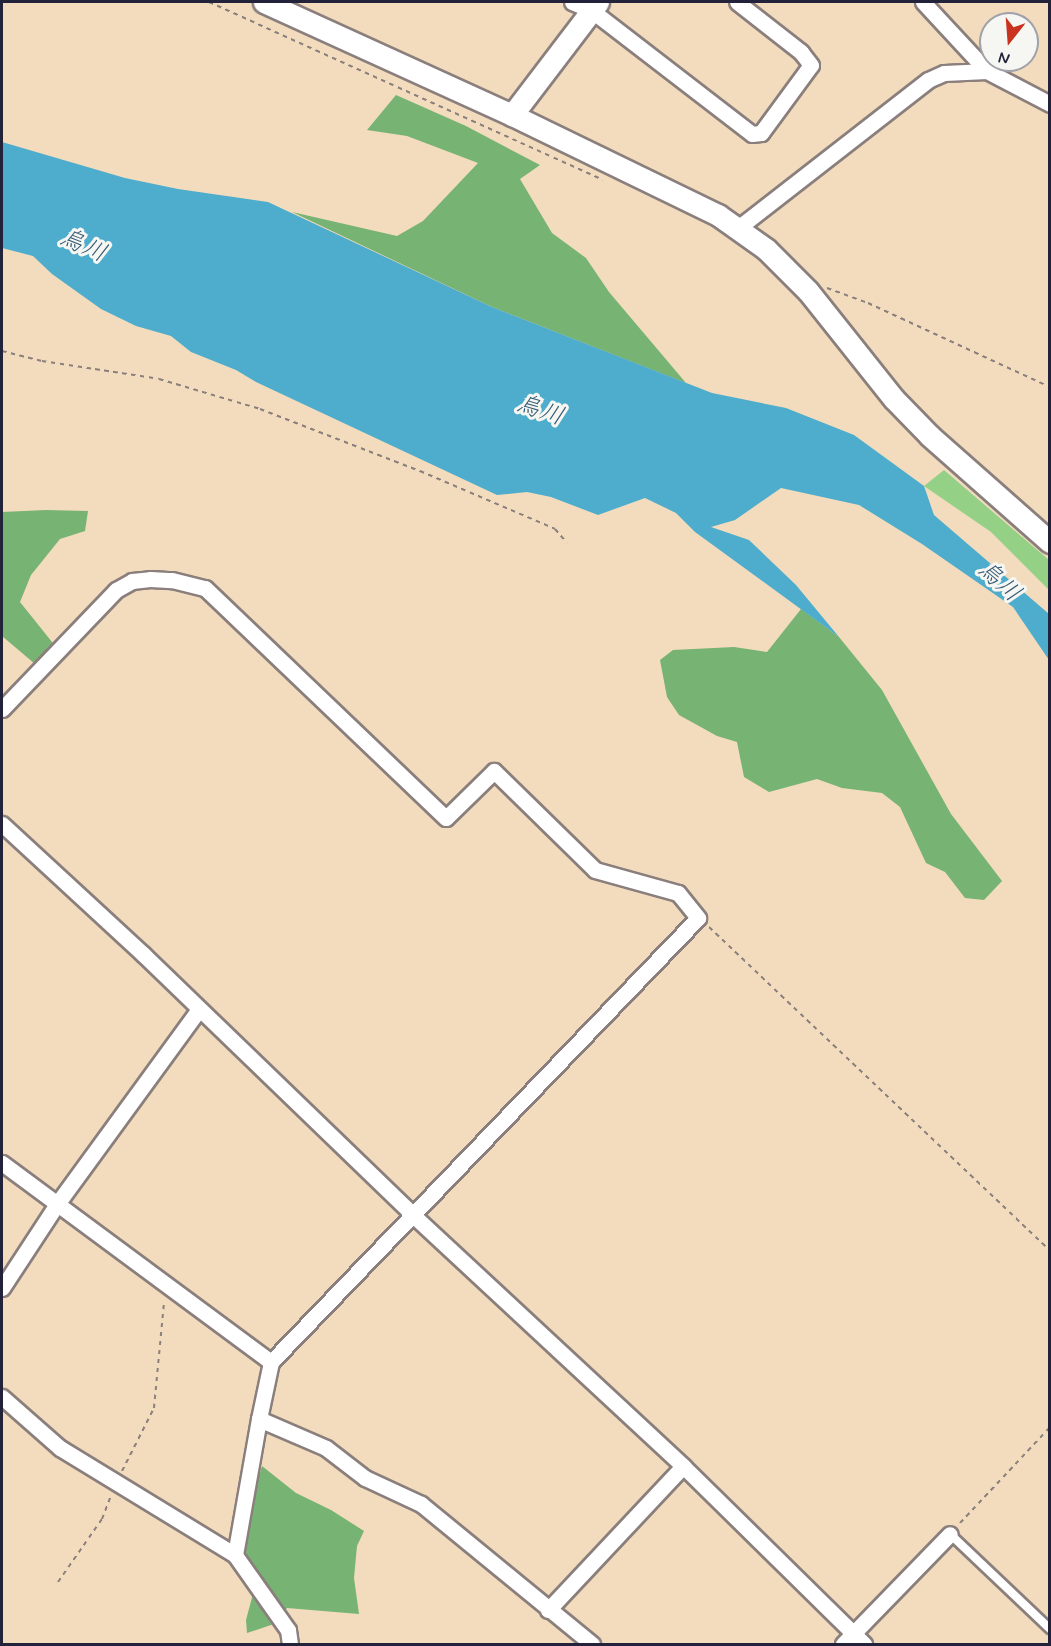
<!DOCTYPE html>
<meta charset="utf-8">
<style>
body{margin:0}
#map{position:relative;width:1051px;height:1646px;overflow:hidden;background:#f2dcbd;font-family:Mynerve,"Klee One",sans-serif}
div>[style]{position:absolute}
.green>*{inset:0;background:#94d186}
.forest>*{inset:0;background:#77b373}
.water>*{inset:0;background:#4eadcc}
.path>*{height:2px;margin-top:-1px;transform-origin:0;background:repeating-linear-gradient(90deg,#8a7f7c 0 4.5px,transparent 0 9px)}
.roads{filter:drop-shadow(2px 0 #8a7f7c) drop-shadow(-2px 0 #8a7f7c) drop-shadow(0 2px #8a7f7c) drop-shadow(0 -2px #8a7f7c)}
.lane>*{height:8px;margin:-4px;padding:0 4px;transform-origin:4px;border-radius:4px;background:#fff}
.street>*{height:15px;margin:-7.5px;padding:0 7.5px;transform-origin:7.5px;border-radius:7.5px;background:#fff}
.secondary>*{height:21px;margin:-10.5px;padding:0 10.5px;transform-origin:10.5px;border-radius:10.5px;background:#fff}
span{translate:-50% -50%;white-space:nowrap;text-align:center;line-height:1.15;-webkit-text-stroke:6px #f6f6f2;paint-order:stroke}
.water-label{font-size:24px;color:#345a75;font-style:italic}
.frame{position:absolute;inset:0;border:3px solid #22223b;pointer-events:none}
.north{position:absolute;left:979px;top:12px;width:60px;height:60px;box-sizing:border-box;background:#f6f6f2;border:2px solid #a1a1a9;border-radius:50%;rotate:197deg;font-size:16px;font-weight:700;line-height:24px;text-align:center;color:#22223b}
.north::after{content:'';display:block;margin:auto;width:21px;height:27px;background:#c8321e;clip-path:polygon(50% 0,100% 100%,50% 72%,0 100%)}
</style>
<div id="map">
<div class="green">
<i style="clip-path:polygon(944px 470px,1049px 560px,1049px 590px,991px 532px,924px 486px)"></i>
</div>
<div class="forest">
<i style="clip-path:polygon(396px 95px,466px 126px,540px 165px,520px 179px,552px 233px,586px 258px,609px 292px,686px 383px,492px 307px,292px 212px,397px 236px,423px 221px,478px 163px,407px 136px,367px 130px)"></i>
<i style="clip-path:polygon(46px 510px,88px 511px,85px 531px,60px 539px,31px 575px,20px 602px,56px 647px,35px 664px,2px 636px,2px 512px)"></i>
<i style="clip-path:polygon(801px 609px,839px 637px,882px 690px,951px 814px,1002px 881px,984px 900px,965px 898px,945px 872px,926px 863px,900px 807px,882px 793px,842px 788px,817px 779px,769px 792px,744px 777px,737px 742px,717px 736px,679px 715px,667px 697px,660px 660px,673px 650px,734px 647px,767px 652px)"></i>
<i style="clip-path:polygon(262px 1466px,296px 1493px,331px 1510px,364px 1531px,357px 1546px,354px 1578px,359px 1614px,287px 1608px,277px 1623px,247px 1633px,246px 1620px,254px 1590px,245px 1557px,245px 1524px)"></i>
</div>
<div class="water">
<i style="clip-path:polygon(2px 142px,125px 178px,178px 189px,268px 202px,492px 307px,712px 393px,786px 408px,854px 435px,924px 486px,934px 515px,1049px 614px,1049px 660px,1013px 607px,922px 544px,859px 505px,781px 488px,735px 520px,711px 527px,749px 540px,796px 585px,839px 637px,695px 532px,676px 513px,645px 498px,598px 515px,551px 497px,527px 492px,497px 495px,256px 382px,236px 370px,191px 352px,171px 336px,136px 326px,101px 309px,52px 274px,33px 256px,2px 248px)"></i>
</div>
<div class="path">
<i style="left:209px;top:2px;width:432px;rotate:24.3deg"></i>
<i style="left:827px;top:288px;width:44px;rotate:20.1deg"></i>
<i style="left:868px;top:303px;width:200px;rotate:24.8deg"></i>
<i style="left:2px;top:351px;width:41px;rotate:14deg"></i>
<i style="left:42px;top:361px;width:118px;rotate:8.7deg"></i>
<i style="left:159px;top:379px;width:105px;rotate:16.5deg"></i>
<i style="left:260px;top:409px;width:172px;rotate:21.2deg"></i>
<i style="left:420px;top:471px;width:147px;rotate:23.2deg"></i>
<i style="left:555px;top:529px;width:18px;rotate:49deg"></i>
<i style="left:709px;top:927px;width:470px;rotate:43.5deg"></i>
<i style="left:122px;top:1471px;width:71px;rotate:-63.1deg"></i>
<i style="left:154px;top:1408px;width:106px;rotate:-84.6deg"></i>
<i style="left:960px;top:1523px;width:132px;rotate:-46.8deg"></i>
<i style="left:58px;top:1582px;width:77px;rotate:-55.1deg"></i>
<i style="left:102px;top:1519px;width:26px;rotate:-69deg"></i>
</div>
<div class="roads">
<div class="lane">
<i style="left:950px;top:1534px;width:138px;rotate:43.5deg"></i>
</div>
<div class="street">
<i style="left:572px;top:2px;width:21px;rotate:23deg"></i>
<i style="left:591px;top:10px;width:203px;rotate:37.6deg"></i>
<i style="left:752px;top:134px;width:9px;rotate:-6deg"></i>
<i style="left:761px;top:133px;width:84px;rotate:-53.7deg"></i>
<i style="left:811px;top:65px;width:16px;rotate:-128deg"></i>
<i style="left:801px;top:52px;width:81px;rotate:-142deg"></i>
<i style="left:923px;top:2px;width:94px;rotate:47.2deg"></i>
<i style="left:987px;top:71px;width:71px;rotate:27.6deg"></i>
<i style="left:738px;top:228px;width:241px;rotate:-37.9deg"></i>
<i style="left:928px;top:80px;width:17px;rotate:-24deg"></i>
<i style="left:944px;top:73px;width:43px;rotate:-2.7deg"></i>
<i style="left:2px;top:709px;width:165px;rotate:-46.2deg"></i>
<i style="left:116px;top:590px;width:18px;rotate:-29deg"></i>
<i style="left:132px;top:581px;width:18px;rotate:-6deg"></i>
<i style="left:150px;top:579px;width:22px;rotate:3deg"></i>
<i style="left:172px;top:580px;width:34px;rotate:14deg"></i>
<i style="left:205px;top:588px;width:333px;rotate:43.7deg"></i>
<i style="left:446px;top:818px;width:67px;rotate:-44.4deg"></i>
<i style="left:494px;top:771px;width:141px;rotate:44.4deg"></i>
<i style="left:595px;top:870px;width:86px;rotate:15.5deg"></i>
<i style="left:678px;top:893px;width:32px;rotate:51deg"></i>
<i style="left:698px;top:918px;width:616px;rotate:133.88deg"></i>
<i style="left:271px;top:1362px;width:58px;rotate:101.9deg"></i>
<i style="left:259px;top:1419px;width:73px;rotate:23.4deg"></i>
<i style="left:326px;top:1448px;width:49px;rotate:37.6deg"></i>
<i style="left:365px;top:1478px;width:62px;rotate:24.9deg"></i>
<i style="left:421px;top:1504px;width:221px;rotate:39.3deg"></i>
<i style="left:2px;top:824px;width:192px;rotate:42.7deg"></i>
<i style="left:143px;top:954px;width:376px;rotate:44deg"></i>
<i style="left:413px;top:1215px;width:369px;rotate:42.9deg"></i>
<i style="left:683px;top:1466px;width:254px;rotate:44.5deg"></i>
<i style="left:2px;top:1163px;width:335px;rotate:36.5deg"></i>
<i style="left:2px;top:1288px;width:100px;rotate:-56.8deg"></i>
<i style="left:57px;top:1204px;width:241px;rotate:-53.9deg"></i>
<i style="left:2px;top:1397px;width:77px;rotate:41.3deg"></i>
<i style="left:60px;top:1448px;width:205px;rotate:31.4deg"></i>
<i style="left:235px;top:1555px;width:138px;rotate:-80deg"></i>
<i style="left:235px;top:1555px;width:92px;rotate:54.8deg"></i>
<i style="left:288px;top:1630px;width:14px;rotate:82deg"></i>
<i style="left:548px;top:1610px;width:197px;rotate:-46.8deg"></i>
<i style="left:843px;top:1644px;width:153px;rotate:-45.8deg"></i>
</div>
<div class="secondary">
<i style="left:264px;top:2px;width:273px;rotate:24.5deg"></i>
<i style="left:512px;top:115px;width:229px;rotate:25.9deg"></i>
<i style="left:718px;top:215px;width:59px;rotate:35.3deg"></i>
<i style="left:766px;top:249px;width:59px;rotate:45deg"></i>
<i style="left:808px;top:291px;width:138px;rotate:51.5deg"></i>
<i style="left:894px;top:399px;width:52px;rotate:45.8deg"></i>
<i style="left:930px;top:436px;width:160px;rotate:41.5deg"></i>
<i style="left:512px;top:115px;width:142px;rotate:-52.7deg"></i>
</div>
</div>
<div class="water-label">
<span style="left:83px;top:246px;rotate:24deg">烏川</span>
<span style="left:540px;top:411px;rotate:19deg">烏川</span>
<span style="left:999px;top:582px;rotate:42deg">烏川</span>
</div>
<div class="frame"></div>
<div class="north">N</div>
</div>
